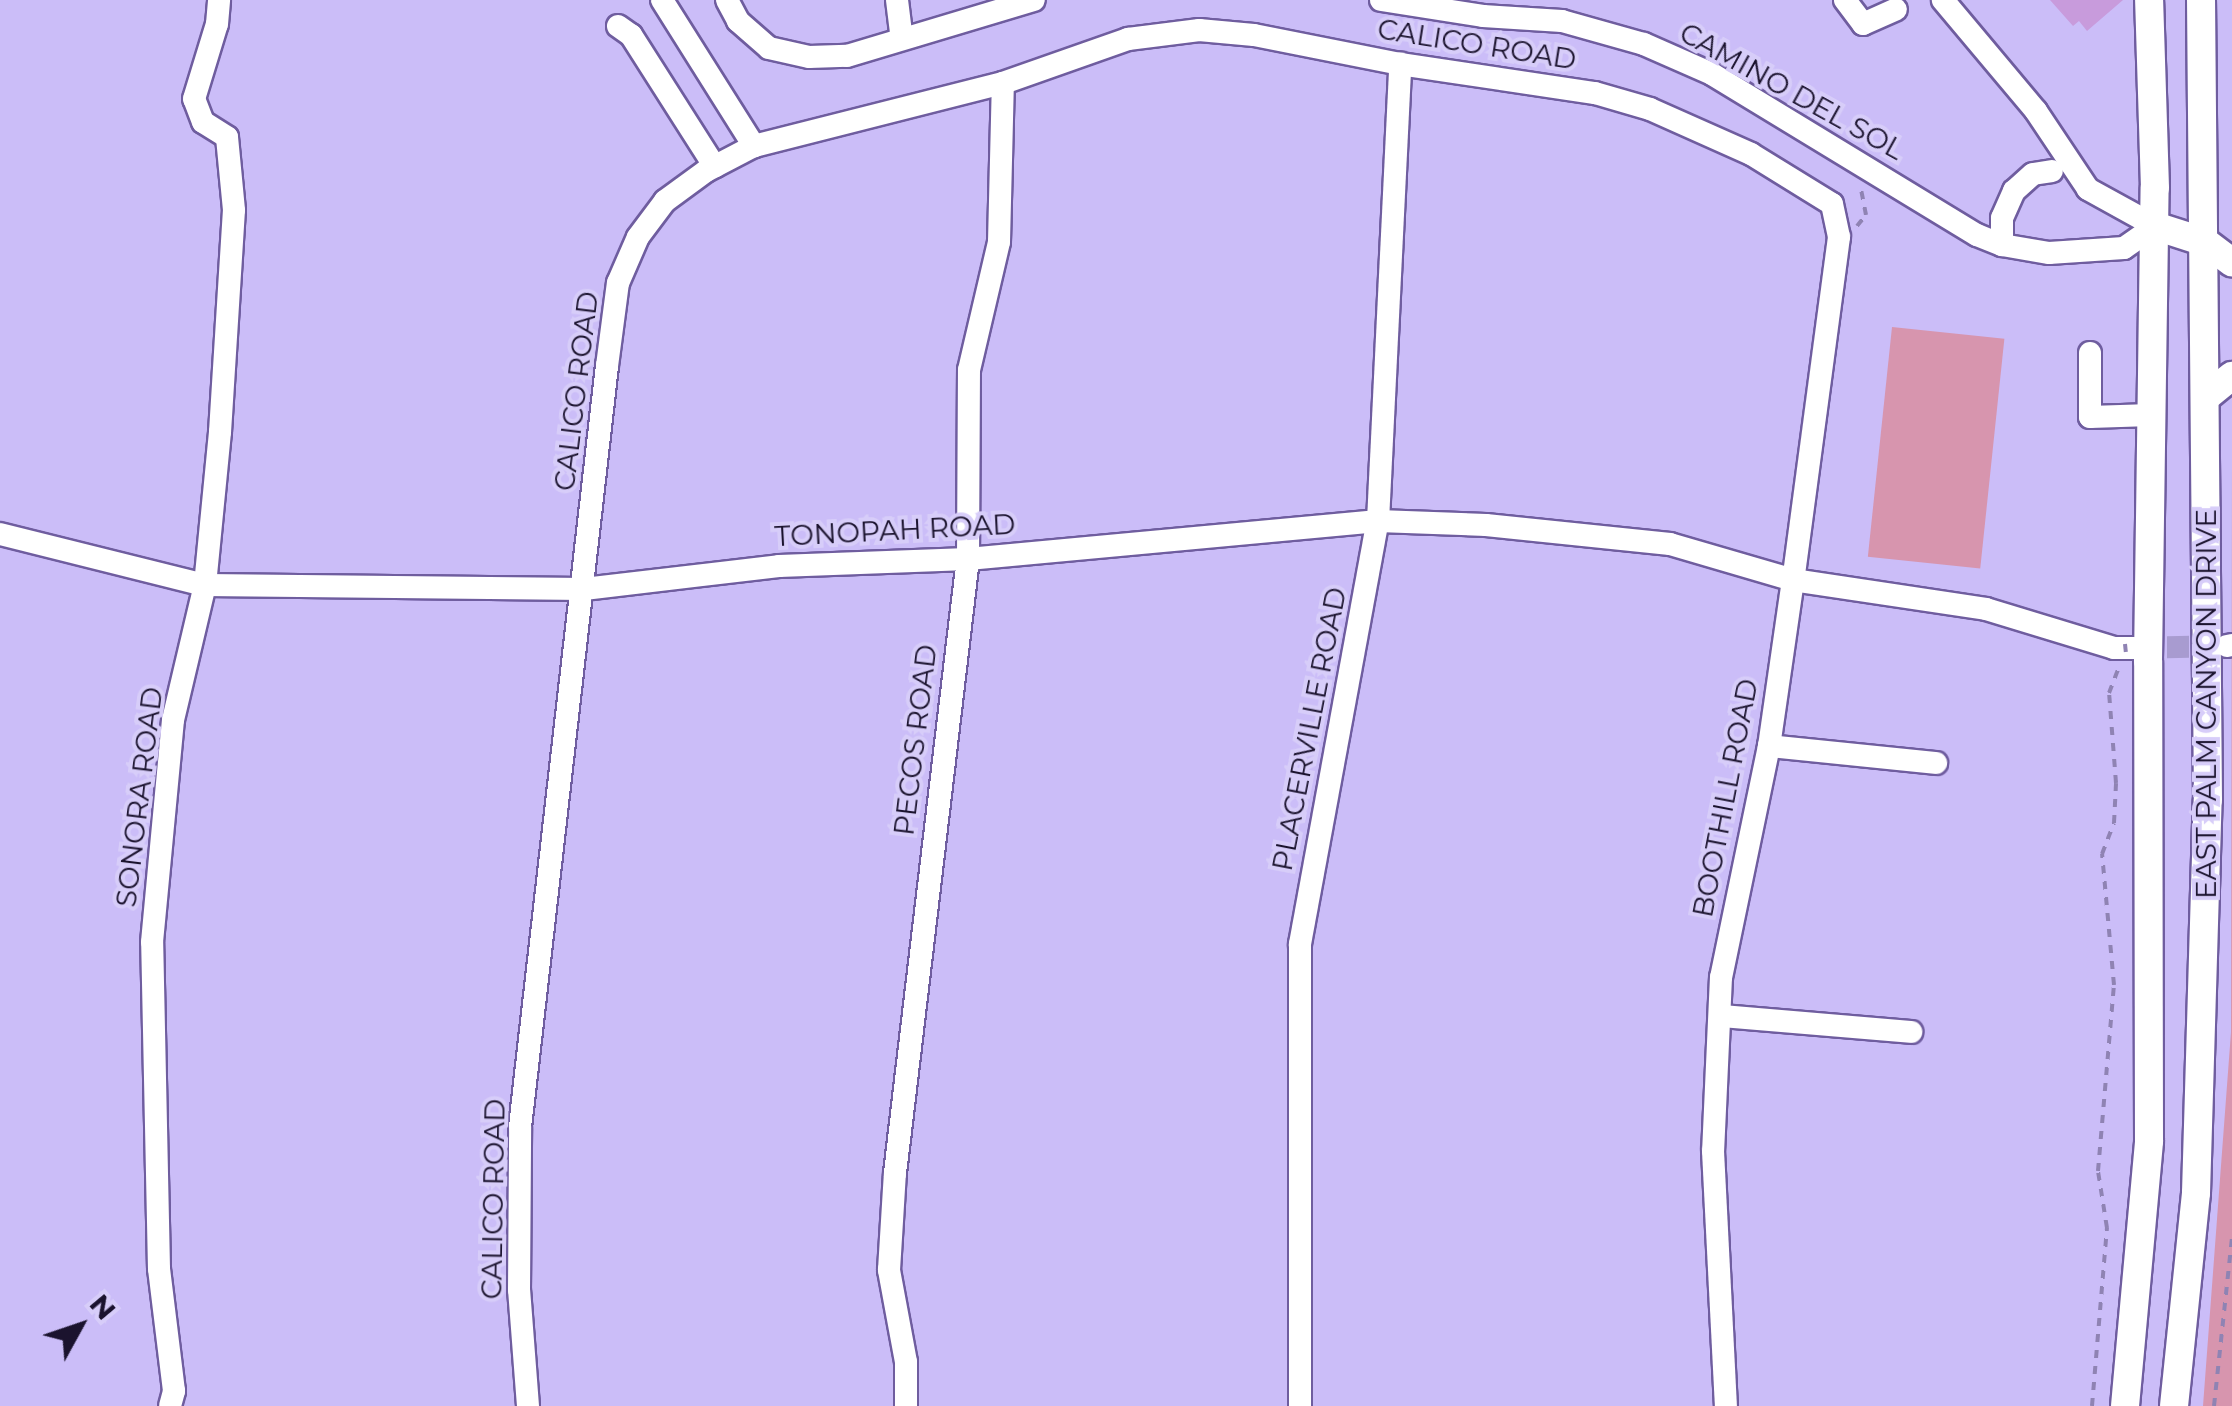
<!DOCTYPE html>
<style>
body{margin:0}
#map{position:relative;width:2232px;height:1406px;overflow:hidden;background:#cbbdf8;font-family:Montserrat,sans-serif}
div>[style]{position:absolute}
.green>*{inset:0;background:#d795ae;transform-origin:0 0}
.building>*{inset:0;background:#c89bdc}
.minor-tunnel>*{height:22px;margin-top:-11px;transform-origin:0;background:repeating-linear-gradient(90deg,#a89bd0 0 22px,transparent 0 33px)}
.path>*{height:4px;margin-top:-2px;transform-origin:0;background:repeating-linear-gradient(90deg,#8f83b3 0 8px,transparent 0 16px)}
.roads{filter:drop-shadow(2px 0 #6f5d9f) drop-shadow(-2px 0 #6f5d9f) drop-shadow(0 2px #6f5d9f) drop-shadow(0 -2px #6f5d9f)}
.minor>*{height:22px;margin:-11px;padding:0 11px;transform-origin:11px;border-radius:11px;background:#fff}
.major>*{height:28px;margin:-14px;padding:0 14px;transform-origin:14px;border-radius:14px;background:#fff}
.path-bridge>*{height:4px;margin-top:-2px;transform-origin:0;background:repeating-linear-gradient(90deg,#8f83b3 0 8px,transparent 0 16px)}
span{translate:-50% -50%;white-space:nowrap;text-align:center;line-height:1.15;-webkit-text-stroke:8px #d7cdf9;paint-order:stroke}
.street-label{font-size:28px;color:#1b132e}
.north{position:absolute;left:30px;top:1276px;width:100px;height:100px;-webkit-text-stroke:8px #d7cdf9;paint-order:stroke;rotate:50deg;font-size:28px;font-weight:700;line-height:40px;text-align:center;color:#1b132e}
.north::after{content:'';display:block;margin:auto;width:35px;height:45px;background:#1b132e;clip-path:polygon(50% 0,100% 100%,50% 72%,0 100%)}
</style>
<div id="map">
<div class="green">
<i style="left:1892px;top:327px;width:113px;height:231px;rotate:6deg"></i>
<i style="clip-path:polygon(2232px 451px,2232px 1406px,2203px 1406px,2231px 1032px)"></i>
</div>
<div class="building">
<i style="clip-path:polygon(2050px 0,2123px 0,2087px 31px,2079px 21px,2073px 26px)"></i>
</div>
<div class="minor-tunnel">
<i style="left:2134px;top:648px;width:89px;rotate:-1.3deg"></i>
</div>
<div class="path">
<i style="left:1857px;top:226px;width:14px;rotate:-51deg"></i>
<i style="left:1866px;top:215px;width:25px;rotate:-101deg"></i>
<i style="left:2092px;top:1406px;width:179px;rotate:-85.2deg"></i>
<i style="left:2107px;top:1228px;width:58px;rotate:-99deg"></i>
<i style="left:2098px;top:1171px;width:187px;rotate:-85.1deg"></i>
<i style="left:2114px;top:985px;width:132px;rotate:-95.2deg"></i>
<i style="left:2102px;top:854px;width:33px;rotate:-69deg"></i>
<i style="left:2114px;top:823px;width:40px;rotate:-87.1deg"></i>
<i style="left:2116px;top:783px;width:90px;rotate:-94.4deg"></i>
<i style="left:2109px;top:693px;width:26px;rotate:-69deg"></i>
<i style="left:2214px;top:1406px;width:169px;rotate:-83.9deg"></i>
</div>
<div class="roads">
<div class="minor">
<i style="left:662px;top:0;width:173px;rotate:57.8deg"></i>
<i style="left:727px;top:0;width:24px;rotate:62deg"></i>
<i style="left:738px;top:21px;width:41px;rotate:41.1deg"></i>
<i style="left:769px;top:48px;width:41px;rotate:12.7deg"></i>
<i style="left:809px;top:57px;width:38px;rotate:-2deg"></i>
<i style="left:847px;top:56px;width:195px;rotate:-16.7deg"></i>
<i style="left:897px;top:0;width:38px;rotate:83deg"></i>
<i style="left:1381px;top:0;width:103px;rotate:8.9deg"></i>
<i style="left:1483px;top:16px;width:79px;rotate:3.6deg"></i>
<i style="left:1562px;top:21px;width:85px;rotate:15.7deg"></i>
<i style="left:1644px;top:44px;width:74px;rotate:23.8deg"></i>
<i style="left:1712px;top:74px;width:310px;rotate:31.3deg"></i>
<i style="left:1977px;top:235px;width:27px;rotate:22deg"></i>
<i style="left:2002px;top:245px;width:48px;rotate:9.7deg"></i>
<i style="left:2049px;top:253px;width:75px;rotate:-3.8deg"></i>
<i style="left:2124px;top:248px;width:38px;rotate:-35deg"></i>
<i style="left:2155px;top:226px;width:77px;rotate:-151.1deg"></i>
<i style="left:2088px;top:189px;width:94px;rotate:-123.7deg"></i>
<i style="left:2036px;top:111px;width:145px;rotate:-130deg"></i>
<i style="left:1845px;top:0;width:30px;rotate:53deg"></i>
<i style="left:1863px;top:24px;width:36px;rotate:-24deg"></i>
<i style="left:618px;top:26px;width:16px;rotate:35deg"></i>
<i style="left:631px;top:35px;width:156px;rotate:57.5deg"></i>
<i style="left:2002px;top:245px;width:27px;rotate:-90deg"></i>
<i style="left:2002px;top:218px;width:30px;rotate:-66deg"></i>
<i style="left:2014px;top:191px;width:25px;rotate:-42deg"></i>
<i style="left:2033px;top:174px;width:19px;rotate:-9deg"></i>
<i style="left:2090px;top:353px;width:64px;rotate:90deg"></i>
<i style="left:2090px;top:417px;width:61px;rotate:-1.9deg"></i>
<i style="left:0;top:534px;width:211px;rotate:14deg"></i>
<i style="left:205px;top:585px;width:379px;rotate:0.6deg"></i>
<i style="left:584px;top:589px;width:196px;rotate:-6.7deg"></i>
<i style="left:779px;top:566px;width:189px;rotate:-2.1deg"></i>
<i style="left:968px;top:559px;width:412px;rotate:-5.3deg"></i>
<i style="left:1378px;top:521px;width:108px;rotate:2.1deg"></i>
<i style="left:1486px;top:525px;width:185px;rotate:5.9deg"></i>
<i style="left:1670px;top:544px;width:128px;rotate:16.3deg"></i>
<i style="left:1793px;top:580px;width:195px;rotate:8.5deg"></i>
<i style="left:1986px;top:609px;width:134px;rotate:16.9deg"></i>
<i style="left:2114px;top:648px;width:20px"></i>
<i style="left:2227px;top:646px;width:5px;rotate:-11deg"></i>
<i style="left:1769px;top:746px;width:168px;rotate:5.8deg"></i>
<i style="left:1721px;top:1016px;width:191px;rotate:4.8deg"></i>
<i style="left:170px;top:1406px;width:16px;rotate:-75deg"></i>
<i style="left:174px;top:1391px;width:123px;rotate:-97deg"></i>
<i style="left:159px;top:1269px;width:327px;rotate:-91.2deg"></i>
<i style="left:152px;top:942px;width:223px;rotate:-84.6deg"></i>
<i style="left:173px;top:720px;width:139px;rotate:-76.7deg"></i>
<i style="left:205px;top:585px;width:154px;rotate:-84.4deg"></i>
<i style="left:220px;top:432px;width:222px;rotate:-86.4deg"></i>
<i style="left:234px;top:210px;width:73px;rotate:-95.5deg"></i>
<i style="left:227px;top:137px;width:28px;rotate:-148deg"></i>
<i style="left:203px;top:122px;width:25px;rotate:-111deg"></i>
<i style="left:194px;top:99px;width:78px;rotate:-73deg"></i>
<i style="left:217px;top:24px;width:24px;rotate:-85deg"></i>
<i style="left:528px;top:1406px;width:116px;rotate:-94.4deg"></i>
<i style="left:519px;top:1290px;width:163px;rotate:-89.6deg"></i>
<i style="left:520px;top:1127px;width:766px;rotate:-83.48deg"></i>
<i style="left:607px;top:366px;width:84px;rotate:-82.5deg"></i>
<i style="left:618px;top:283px;width:50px;rotate:-66.5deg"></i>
<i style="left:638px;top:237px;width:45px;rotate:-53.1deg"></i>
<i style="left:665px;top:201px;width:51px;rotate:-36.2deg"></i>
<i style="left:706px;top:171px;width:54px;rotate:-27.5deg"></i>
<i style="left:754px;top:146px;width:257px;rotate:-14.2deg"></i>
<i style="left:1003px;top:83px;width:133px;rotate:-19.4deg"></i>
<i style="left:1128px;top:39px;width:72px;rotate:-7.2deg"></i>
<i style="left:1199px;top:30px;width:55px;rotate:5.2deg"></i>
<i style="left:1254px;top:35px;width:149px;rotate:11.2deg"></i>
<i style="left:1400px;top:64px;width:197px;rotate:8.5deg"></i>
<i style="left:1595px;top:93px;width:57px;rotate:16.2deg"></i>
<i style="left:1650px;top:109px;width:111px;rotate:24deg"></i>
<i style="left:1751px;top:154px;width:95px;rotate:31.7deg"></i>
<i style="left:1832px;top:204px;width:34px;rotate:78deg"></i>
<i style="left:1839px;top:237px;width:346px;rotate:97.6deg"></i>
<i style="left:1793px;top:580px;width:168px;rotate:98.2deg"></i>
<i style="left:1769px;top:746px;width:236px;rotate:101.7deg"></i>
<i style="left:1721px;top:977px;width:174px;rotate:92.6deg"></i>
<i style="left:1713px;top:1151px;width:255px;rotate:87.1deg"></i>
<i style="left:906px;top:1406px;width:44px;rotate:-90deg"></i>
<i style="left:906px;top:1362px;width:94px;rotate:-100.5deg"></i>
<i style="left:889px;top:1270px;width:97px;rotate:-86.5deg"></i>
<i style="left:895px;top:1173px;width:618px;rotate:-83.22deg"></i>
<i style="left:968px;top:559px;width:189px;rotate:-89.7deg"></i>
<i style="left:969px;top:370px;width:131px;rotate:-76.8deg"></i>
<i style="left:999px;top:242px;width:159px;rotate:-88.6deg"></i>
<i style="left:1300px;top:1406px;width:462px;rotate:-90deg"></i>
<i style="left:1300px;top:944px;width:430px;rotate:-79.6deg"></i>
<i style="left:1378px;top:521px;width:458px;rotate:-87.2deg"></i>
</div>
<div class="major">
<i style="left:2155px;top:226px;width:52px;rotate:17.7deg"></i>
<i style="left:2205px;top:242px;width:34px;rotate:37deg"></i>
<i style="left:2207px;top:396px;width:32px;rotate:-39deg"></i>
<i style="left:2125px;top:1406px;width:266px;rotate:-84.8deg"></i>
<i style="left:2149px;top:1141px;width:480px;rotate:-90.1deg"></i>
<i style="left:2148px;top:661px;width:473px;rotate:-89.2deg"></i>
<i style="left:2155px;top:188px;width:188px;rotate:-91.8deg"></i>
<i style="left:2174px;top:1406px;width:214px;rotate:-84.1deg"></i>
<i style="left:2196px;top:1193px;width:393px;rotate:-88.3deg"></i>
<i style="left:2208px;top:800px;width:800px;rotate:-90.5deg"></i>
</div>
</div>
<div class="path-bridge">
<i style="left:2125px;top:644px;width:10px;rotate:84deg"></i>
</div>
<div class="street-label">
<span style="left:1477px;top:44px;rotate:9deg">CALICO ROAD</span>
<span style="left:1792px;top:91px;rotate:29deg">CAMINO DEL SOL</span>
<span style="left:576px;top:391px;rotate:-83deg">CALICO ROAD</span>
<span style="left:895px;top:530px;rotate:-3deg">TONOPAH ROAD</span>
<span style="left:2206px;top:704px;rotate:-90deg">EAST PALM CANYON DRIVE</span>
<span style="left:1309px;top:729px;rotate:-79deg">PLACERVILLE ROAD</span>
<span style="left:915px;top:740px;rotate:-83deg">PECOS ROAD</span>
<span style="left:139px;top:797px;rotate:-83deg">SONORA ROAD</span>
<span style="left:1725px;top:798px;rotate:-79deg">BOOTHILL ROAD</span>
<span style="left:493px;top:1199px;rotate:-89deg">CALICO ROAD</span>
</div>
<div class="north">N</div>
</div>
